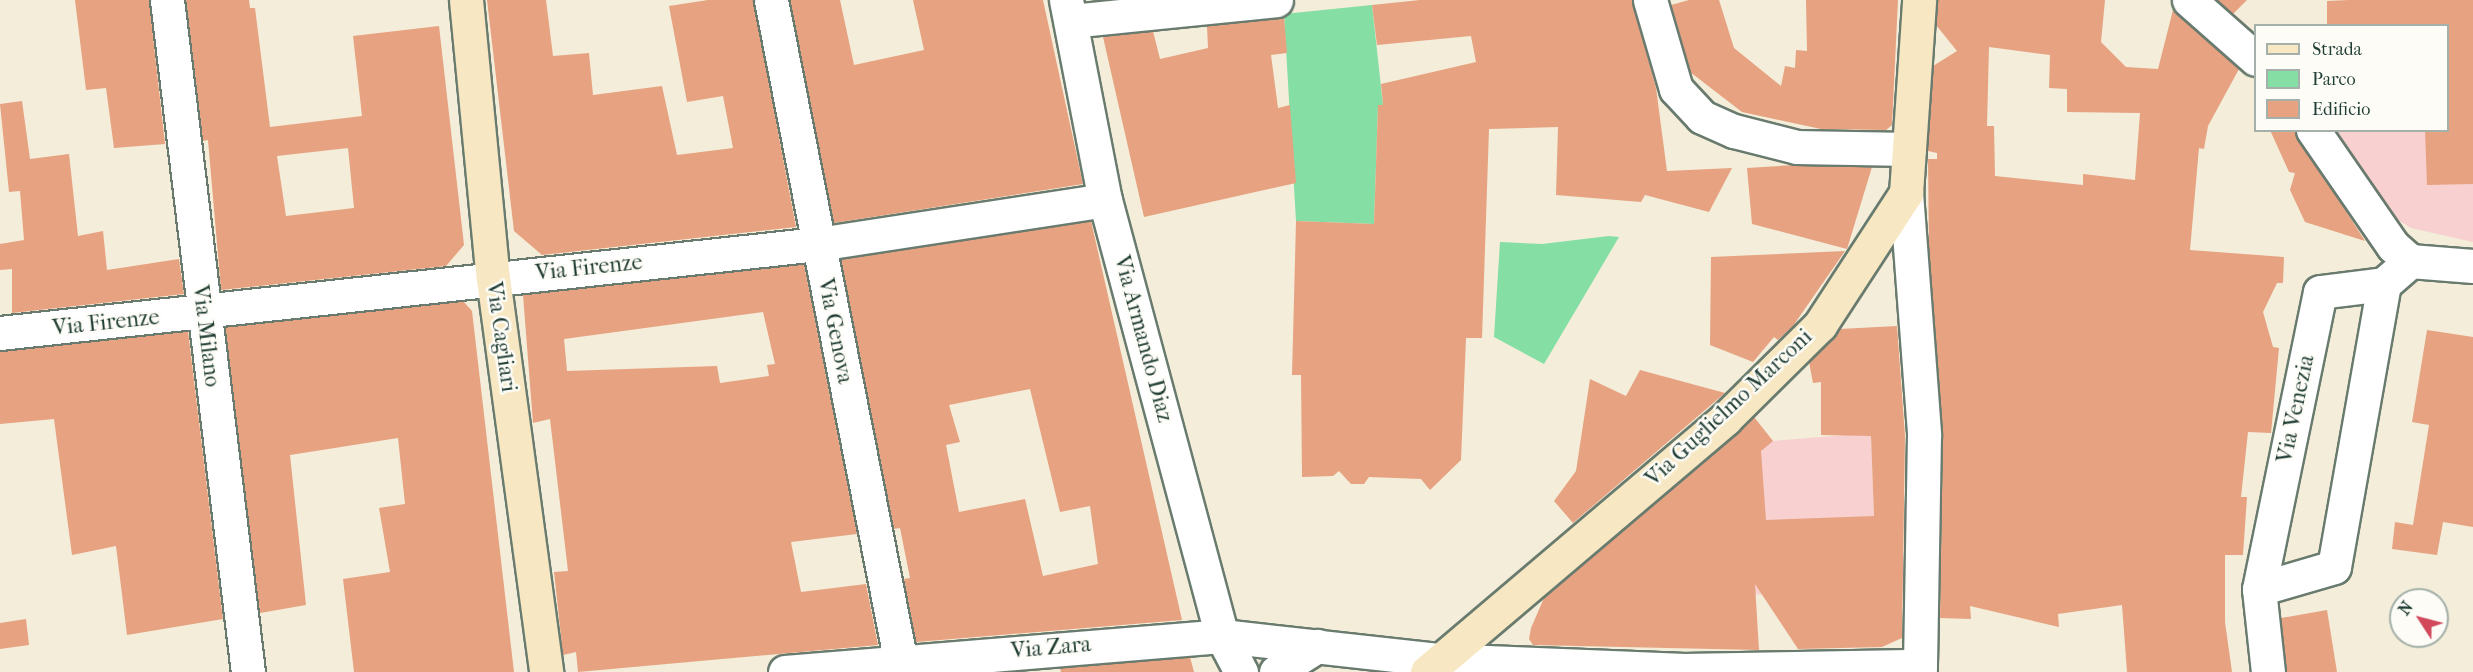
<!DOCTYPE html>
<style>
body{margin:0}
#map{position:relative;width:2473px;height:672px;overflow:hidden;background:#f3edd9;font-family:"IM FELL French Canon",serif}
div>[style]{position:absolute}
.built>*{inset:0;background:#f7d0cf}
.green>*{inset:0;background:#85dea4}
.building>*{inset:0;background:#e6a281}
.roads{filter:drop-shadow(2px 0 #697b6e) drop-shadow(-2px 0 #697b6e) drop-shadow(0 2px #697b6e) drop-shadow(0 -2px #697b6e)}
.street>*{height:33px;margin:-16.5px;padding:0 16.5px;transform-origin:16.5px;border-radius:16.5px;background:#fff}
.secondary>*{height:33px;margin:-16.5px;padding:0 16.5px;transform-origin:16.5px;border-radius:16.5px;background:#f7e8c3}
span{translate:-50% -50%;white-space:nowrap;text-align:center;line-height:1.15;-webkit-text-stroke:5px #fdfcf7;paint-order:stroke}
.street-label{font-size:22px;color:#1f3d34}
.legend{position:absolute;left:2254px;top:24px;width:195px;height:108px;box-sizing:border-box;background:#fdfcf7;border:2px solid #a4b0a9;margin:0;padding:8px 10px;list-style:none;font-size:18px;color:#1f3d34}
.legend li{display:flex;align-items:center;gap:12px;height:30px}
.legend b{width:30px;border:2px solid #a4b0a9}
.north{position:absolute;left:2389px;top:588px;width:60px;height:60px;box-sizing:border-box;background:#fdfcf7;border:2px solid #a4b0a9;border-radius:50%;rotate:306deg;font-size:16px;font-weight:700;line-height:24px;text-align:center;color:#1f3d34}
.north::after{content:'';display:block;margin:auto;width:21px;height:27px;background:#d1495b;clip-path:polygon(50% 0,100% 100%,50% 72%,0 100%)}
</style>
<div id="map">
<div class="built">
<i style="clip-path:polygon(2473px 0,2473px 242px,2411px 228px,2392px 216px,2329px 132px,2448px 130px,2448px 26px)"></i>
<i style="clip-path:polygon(1754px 417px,1773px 441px,1871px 433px,1874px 516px,1854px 517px,1853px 596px,1732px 594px,1737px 466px,1719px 446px)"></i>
</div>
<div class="green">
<i style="clip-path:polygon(1372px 5px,1383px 105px,1378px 106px,1374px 224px,1296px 221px,1284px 14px)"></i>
<i style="clip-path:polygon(1609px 236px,1619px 237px,1544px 364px,1494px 337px,1500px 242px,1542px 244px)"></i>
</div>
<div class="building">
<i style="clip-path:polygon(75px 0,149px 0,165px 144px,114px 148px,106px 88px,86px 90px)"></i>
<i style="clip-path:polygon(evenodd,186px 0,249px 0,250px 8px,255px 8px,270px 127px,362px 116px,353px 36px,439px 26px,464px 245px,446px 266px,221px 290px,208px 140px,203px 141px,186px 0,348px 148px,354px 208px,286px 216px,277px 156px,348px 148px)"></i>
<i style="clip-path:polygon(487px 0,546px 0,553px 56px,589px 53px,593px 95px,662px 86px,677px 155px,733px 148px,723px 96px,687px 102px,669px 6px,708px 0,753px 0,796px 227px,542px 255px,514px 231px)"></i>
<i style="clip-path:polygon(790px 0,840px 0,854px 65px,924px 50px,913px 0,1043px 0,1083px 184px,834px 223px)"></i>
<i style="clip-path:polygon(1420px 0,1632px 0,1656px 88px,1667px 171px,1732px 168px,1709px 212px,1645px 195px,1641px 202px,1556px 195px,1558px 127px,1489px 129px,1482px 338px,1466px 338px,1461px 460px,1430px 490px,1421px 479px,1369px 477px,1364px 484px,1351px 484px,1339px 471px,1333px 476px,1302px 477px,1301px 375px,1292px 375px,1296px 221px,1374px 224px,1378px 105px,1383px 105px,1381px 84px,1476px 62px,1471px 36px,1377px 45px,1372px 5px)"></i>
<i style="clip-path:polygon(1689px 0,1719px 0,1734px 48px,1781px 86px,1785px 66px,1795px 68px,1796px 50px,1807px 51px,1806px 0,1898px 0,1892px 125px,1886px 130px,1821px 129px,1742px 112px,1690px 72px,1671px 5px)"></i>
<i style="clip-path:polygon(evenodd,1938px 0,2105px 0,2101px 42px,2126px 67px,2158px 69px,2173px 10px,2239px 69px,2208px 126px,2204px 149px,2199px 148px,2190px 250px,2284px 257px,2283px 283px,2277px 283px,2263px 312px,2273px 347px,2279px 348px,2271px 433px,2248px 432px,2241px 497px,2247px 497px,2243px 555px,2225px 555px,2225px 622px,2232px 672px,2127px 672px,2122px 605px,2058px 614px,2059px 627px,1970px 606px,1971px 619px,1940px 618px,1943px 434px,1929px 249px,1928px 159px,1937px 159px,1937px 153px,1928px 151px,1928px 140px,1933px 66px,1957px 51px,1936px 25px,1938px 0,1989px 47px,2050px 55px,2049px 88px,2067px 89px,2067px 112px,2140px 113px,2135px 180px,2083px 174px,2083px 185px,1995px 176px,1994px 126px,1987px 126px,1989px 47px)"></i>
<i style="clip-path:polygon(2217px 0,2247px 0,2233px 14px)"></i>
<i style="clip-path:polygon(2349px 0,2473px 0,2473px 184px,2427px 185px,2425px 130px,2448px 130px,2448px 26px,2327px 26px,2327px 1px)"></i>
<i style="clip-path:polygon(1284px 16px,1287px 53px,1271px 55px,1278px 108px,1290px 105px,1296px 183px,1144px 217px,1103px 37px,1153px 31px,1160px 59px,1208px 48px,1207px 26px)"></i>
<i style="clip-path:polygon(22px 101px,30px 159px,69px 154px,78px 236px,103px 231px,107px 270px,179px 259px,184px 294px,12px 313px,12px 269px,0 270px,0 244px,24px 240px,20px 191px,9px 192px,0 104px)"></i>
<i style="clip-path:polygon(2270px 130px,2294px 130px,2365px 241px,2305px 222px,2290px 190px,2295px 173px,2289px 172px)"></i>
<i style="clip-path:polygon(1794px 165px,1872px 167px,1847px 249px,1752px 224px,1747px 168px)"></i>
<i style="clip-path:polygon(evenodd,1091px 221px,1182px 620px,916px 642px,904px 579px,910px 578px,900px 528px,894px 529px,841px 259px,1091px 221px,1030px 389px,1060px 512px,1090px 506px,1098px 564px,1043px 576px,1025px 499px,959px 512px,946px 445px,960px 442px,949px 405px,1030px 389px)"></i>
<i style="clip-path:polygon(1845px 251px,1793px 326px,1778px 340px,1774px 337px,1753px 362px,1710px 345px,1711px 257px)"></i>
<i style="clip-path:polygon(evenodd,804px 264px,857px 534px,791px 542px,801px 592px,866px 584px,878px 645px,578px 672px,576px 652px,563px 655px,554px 572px,568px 571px,550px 419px,533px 423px,523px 295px,804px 264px,763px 312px,775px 364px,767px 365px,769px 376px,720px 383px,717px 366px,567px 371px,564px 339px,763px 312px)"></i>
<i style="clip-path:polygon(463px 301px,472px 311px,514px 672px,354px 672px,343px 579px,390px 572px,379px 508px,405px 504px,398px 438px,290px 455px,306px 605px,260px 613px,225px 327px)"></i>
<i style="clip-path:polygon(1897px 326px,1905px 436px,1902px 638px,1882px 647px,1798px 649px,1755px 584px,1759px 650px,1533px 645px,1529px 639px,1531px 628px,1544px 598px,1754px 417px,1773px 441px,1761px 451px,1766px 520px,1874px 516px,1871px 436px,1821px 435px,1821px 382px,1813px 383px,1809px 362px,1840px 329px)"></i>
<i style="clip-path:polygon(2427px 330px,2473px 337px,2473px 527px,2443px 522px,2437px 555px,2392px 549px,2395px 522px,2413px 525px,2429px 425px,2412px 422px)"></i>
<i style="clip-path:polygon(188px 331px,223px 619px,127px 635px,116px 546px,72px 555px,54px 419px,0 424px,0 351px)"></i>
<i style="clip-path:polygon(1640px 370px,1725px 393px,1573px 523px,1554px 501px,1576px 471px,1590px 379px,1626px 396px)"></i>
<i style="clip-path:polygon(2327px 610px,2337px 672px,2287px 672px,2281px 618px)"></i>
<i style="clip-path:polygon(26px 619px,29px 645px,0 649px,0 623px)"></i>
<i style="clip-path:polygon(1190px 657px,1194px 672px,1061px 672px,1060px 668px)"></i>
</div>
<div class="roads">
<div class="street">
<i style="left:167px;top:0;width:677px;rotate:83.13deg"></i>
<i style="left:771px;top:0;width:676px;rotate:78.91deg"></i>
<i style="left:1066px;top:0;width:204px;rotate:79deg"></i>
<i style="left:1105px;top:200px;width:451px;rotate:75deg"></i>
<i style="left:1222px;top:636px;width:41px;rotate:62.2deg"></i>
<i style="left:1650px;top:0;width:93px;rotate:73.7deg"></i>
<i style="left:1676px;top:89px;width:38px;rotate:47deg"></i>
<i style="left:1702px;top:117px;width:35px;rotate:24deg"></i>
<i style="left:1734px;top:131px;width:65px;rotate:14.3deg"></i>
<i style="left:1797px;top:147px;width:112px;rotate:1deg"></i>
<i style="left:2189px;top:0;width:89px;rotate:41.4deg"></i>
<i style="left:1071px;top:21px;width:206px;rotate:-5.8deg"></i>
<i style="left:2313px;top:130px;width:141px;rotate:55.4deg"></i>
<i style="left:2393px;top:246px;width:23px;rotate:41deg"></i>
<i style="left:2410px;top:261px;width:63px;rotate:4.5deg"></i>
<i style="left:1906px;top:193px;width:243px;rotate:85.7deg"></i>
<i style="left:1924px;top:435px;width:237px;rotate:91deg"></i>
<i style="left:0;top:333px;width:823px;rotate:-6.21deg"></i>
<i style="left:818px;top:244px;width:290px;rotate:-8.7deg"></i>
<i style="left:2259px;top:589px;width:78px;rotate:-16.3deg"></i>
<i style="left:2334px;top:567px;width:287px;rotate:-80deg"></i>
<i style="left:785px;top:672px;width:438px;rotate:-4.7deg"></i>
<i style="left:1222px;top:636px;width:217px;rotate:6.3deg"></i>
<i style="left:1438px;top:660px;width:247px;rotate:2.3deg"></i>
<i style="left:1685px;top:670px;width:235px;rotate:-1deg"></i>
<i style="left:1276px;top:672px;width:49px;rotate:-32.4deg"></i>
<i style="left:2268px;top:672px;width:83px;rotate:-96.2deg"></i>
<i style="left:2259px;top:589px;width:303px;rotate:-78.4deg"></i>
<i style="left:2320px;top:292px;width:64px;rotate:-7.1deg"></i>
<i style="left:2384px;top:284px;width:35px;rotate:-41deg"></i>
</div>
<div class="secondary">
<i style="left:466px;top:0;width:279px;rotate:84.5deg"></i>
<i style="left:493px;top:278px;width:398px;rotate:82.3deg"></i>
<i style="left:1427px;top:672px;width:391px;rotate:-40.3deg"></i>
<i style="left:1725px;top:419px;width:134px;rotate:-44.7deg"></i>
<i style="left:1820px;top:325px;width:158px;rotate:-56.9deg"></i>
<i style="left:1906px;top:193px;width:193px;rotate:-86.1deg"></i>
</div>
</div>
<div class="street-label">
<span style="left:589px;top:268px;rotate:-6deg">Via Firenze</span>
<span style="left:106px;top:323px;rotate:-6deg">Via Firenze</span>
<span style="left:835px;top:331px;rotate:79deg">Via Genova</span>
<span style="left:206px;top:336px;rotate:83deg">Via Milano</span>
<span style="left:501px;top:337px;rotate:82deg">Via Cagliari</span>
<span style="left:1143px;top:339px;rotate:75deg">Via Armando Diaz</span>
<span style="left:1729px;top:408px;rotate:-43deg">Via Guglielmo Marconi</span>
<span style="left:2296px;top:409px;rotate:-78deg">Via Venezia</span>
<span style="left:1051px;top:648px;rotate:-5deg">Via Zara</span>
</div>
<ul class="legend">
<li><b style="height:8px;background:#f7e8c3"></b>Strada</li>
<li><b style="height:16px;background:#85dea4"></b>Parco</li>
<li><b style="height:16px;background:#e6a281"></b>Edificio</li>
</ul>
<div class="north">N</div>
</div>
